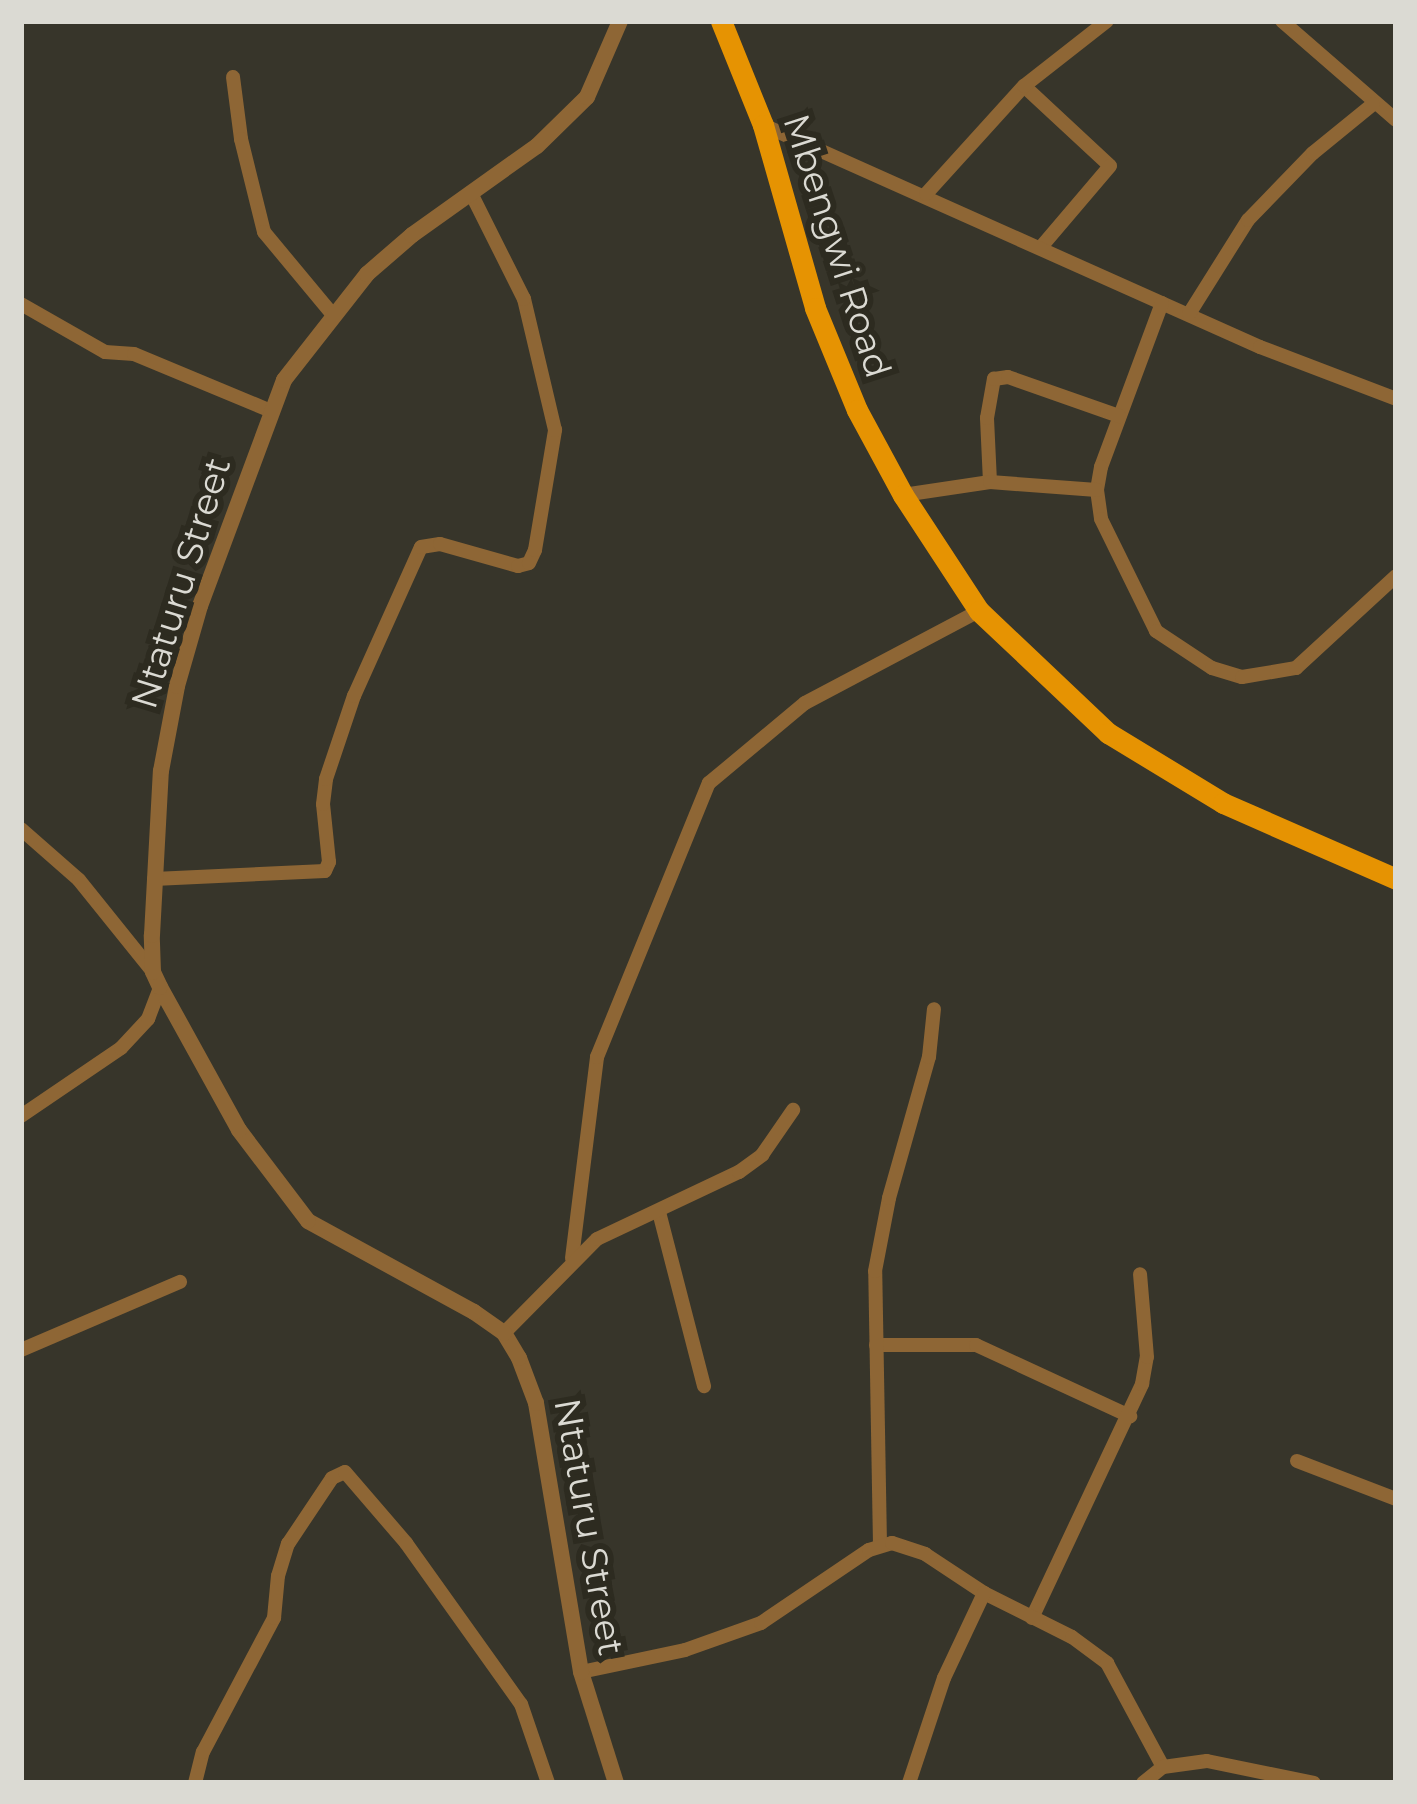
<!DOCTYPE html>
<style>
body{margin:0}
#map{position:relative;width:1417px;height:1804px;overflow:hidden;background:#37352a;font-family:Montserrat,sans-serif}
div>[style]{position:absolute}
.minor>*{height:14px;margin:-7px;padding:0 7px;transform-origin:7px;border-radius:7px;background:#8e6635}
.tertiary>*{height:16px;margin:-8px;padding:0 8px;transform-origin:8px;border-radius:8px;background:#8e6635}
.primary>*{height:21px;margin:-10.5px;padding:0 10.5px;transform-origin:10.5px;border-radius:10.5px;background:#e69302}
span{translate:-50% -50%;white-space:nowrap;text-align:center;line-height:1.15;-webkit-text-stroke:12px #2d2b20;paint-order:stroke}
.street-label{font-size:36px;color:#dbdad3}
.frame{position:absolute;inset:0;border:24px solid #dbdad3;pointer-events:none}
</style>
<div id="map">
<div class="minor">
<i style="left:1282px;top:21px;width:151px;rotate:41deg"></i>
<i style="left:233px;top:77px;width:63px;rotate:82.6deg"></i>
<i style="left:241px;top:139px;width:96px;rotate:76.1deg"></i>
<i style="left:264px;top:232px;width:107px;rotate:50.3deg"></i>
<i style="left:1024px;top:86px;width:117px;rotate:42.9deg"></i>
<i style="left:1110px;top:166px;width:106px;rotate:130.4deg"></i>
<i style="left:763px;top:125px;width:544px;rotate:24.07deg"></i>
<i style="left:1260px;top:347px;width:146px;rotate:20.9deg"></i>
<i style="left:926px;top:194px;width:146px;rotate:-47.8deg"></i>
<i style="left:1024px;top:86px;width:105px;rotate:-38.1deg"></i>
<i style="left:1162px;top:303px;width:175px;rotate:110.4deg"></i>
<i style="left:1101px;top:467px;width:23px;rotate:100deg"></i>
<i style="left:1097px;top:490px;width:29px;rotate:82deg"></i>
<i style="left:1101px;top:519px;width:125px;rotate:63.8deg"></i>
<i style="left:1156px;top:631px;width:67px;rotate:33.5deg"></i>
<i style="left:1212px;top:668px;width:31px;rotate:17deg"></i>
<i style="left:1242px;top:677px;width:55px;rotate:-9.5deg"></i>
<i style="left:1296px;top:668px;width:136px;rotate:-42.6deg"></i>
<i style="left:21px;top:304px;width:97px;rotate:29.7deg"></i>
<i style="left:105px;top:352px;width:29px;rotate:4deg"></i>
<i style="left:134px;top:354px;width:148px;rotate:22.6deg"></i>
<i style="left:1189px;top:314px;width:111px;rotate:-57.9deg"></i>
<i style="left:1248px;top:220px;width:93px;rotate:-45.9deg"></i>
<i style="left:1313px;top:153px;width:77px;rotate:-39.2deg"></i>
<i style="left:990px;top:482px;width:64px;rotate:-92.7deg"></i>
<i style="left:987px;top:418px;width:40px;rotate:-80deg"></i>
<i style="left:994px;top:379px;width:14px;rotate:-8deg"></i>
<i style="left:1008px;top:377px;width:118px;rotate:19.4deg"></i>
<i style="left:903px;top:495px;width:88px;rotate:-8.5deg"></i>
<i style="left:990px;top:482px;width:107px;rotate:4.3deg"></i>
<i style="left:21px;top:829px;width:77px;rotate:41.3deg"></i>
<i style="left:79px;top:880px;width:118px;rotate:51.2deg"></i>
<i style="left:154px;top:879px;width:171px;rotate:-2.7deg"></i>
<i style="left:325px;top:871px;width:10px;rotate:-66deg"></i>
<i style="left:329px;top:862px;width:58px;rotate:-95.9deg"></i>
<i style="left:323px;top:804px;width:25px;rotate:-83deg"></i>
<i style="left:326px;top:779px;width:88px;rotate:-71.4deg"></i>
<i style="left:354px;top:696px;width:163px;rotate:-65.8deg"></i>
<i style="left:421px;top:547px;width:19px;rotate:-9deg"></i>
<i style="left:440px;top:544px;width:81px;rotate:15.8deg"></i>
<i style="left:518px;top:566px;width:11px;rotate:-15deg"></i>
<i style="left:529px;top:563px;width:14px;rotate:-65deg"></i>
<i style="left:535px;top:550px;width:122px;rotate:-80.5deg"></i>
<i style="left:555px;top:430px;width:135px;rotate:-103.3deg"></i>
<i style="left:524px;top:299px;width:119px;rotate:-116.6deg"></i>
<i style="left:21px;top:1116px;width:121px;rotate:-34.2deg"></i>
<i style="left:121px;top:1048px;width:40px;rotate:-47deg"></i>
<i style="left:148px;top:1019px;width:34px;rotate:-69deg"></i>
<i style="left:659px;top:1212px;width:180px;rotate:75.5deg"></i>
<i style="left:572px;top:1258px;width:203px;rotate:-82.9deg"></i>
<i style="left:597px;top:1057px;width:296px;rotate:-67.8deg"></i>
<i style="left:709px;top:783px;width:125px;rotate:-39.8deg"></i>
<i style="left:805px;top:703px;width:197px;rotate:-27.9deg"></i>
<i style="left:504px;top:1333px;width:132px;rotate:-45.3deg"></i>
<i style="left:597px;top:1239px;width:157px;rotate:-25.3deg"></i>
<i style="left:739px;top:1172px;width:29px;rotate:-36deg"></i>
<i style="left:762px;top:1155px;width:55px;rotate:-55.4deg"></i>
<i style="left:876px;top:1345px;width:100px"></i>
<i style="left:976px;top:1345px;width:170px;rotate:24.8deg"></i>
<i style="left:21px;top:1350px;width:173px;rotate:-23.2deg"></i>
<i style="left:1297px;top:1461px;width:106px;rotate:21deg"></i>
<i style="left:880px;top:1545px;width:274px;rotate:-91deg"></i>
<i style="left:875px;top:1271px;width:74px;rotate:-79.1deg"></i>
<i style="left:889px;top:1198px;width:147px;rotate:-74.2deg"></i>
<i style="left:929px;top:1057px;width:48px;rotate:-84.1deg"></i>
<i style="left:1032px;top:1618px;width:259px;rotate:-64.8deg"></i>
<i style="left:1142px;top:1384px;width:27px;rotate:-80deg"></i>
<i style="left:1147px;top:1357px;width:83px;rotate:-94.8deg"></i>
<i style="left:581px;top:1672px;width:106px;rotate:-11.9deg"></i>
<i style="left:685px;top:1650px;width:81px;rotate:-19.6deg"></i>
<i style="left:761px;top:1623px;width:130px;rotate:-34.1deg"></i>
<i style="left:869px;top:1550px;width:24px;rotate:-17deg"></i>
<i style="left:892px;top:1543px;width:35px;rotate:18deg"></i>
<i style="left:925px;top:1554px;width:71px;rotate:33.5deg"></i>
<i style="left:984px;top:1593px;width:98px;rotate:26.6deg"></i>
<i style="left:1072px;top:1637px;width:44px;rotate:36.6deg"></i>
<i style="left:1107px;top:1663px;width:118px;rotate:61.7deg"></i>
<i style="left:195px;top:1783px;width:32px;rotate:-76deg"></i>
<i style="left:203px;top:1752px;width:152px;rotate:-62.1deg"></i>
<i style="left:274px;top:1618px;width:42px;rotate:-84.6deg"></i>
<i style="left:278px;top:1576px;width:34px;rotate:-73deg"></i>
<i style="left:288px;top:1544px;width:79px;rotate:-56.3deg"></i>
<i style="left:332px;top:1478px;width:14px;rotate:-25deg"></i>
<i style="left:345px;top:1472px;width:94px;rotate:49.3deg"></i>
<i style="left:406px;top:1543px;width:198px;rotate:54.5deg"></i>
<i style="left:521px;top:1704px;width:83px;rotate:71.1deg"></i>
<i style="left:909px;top:1783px;width:111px;rotate:-71.6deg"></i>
<i style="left:944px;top:1678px;width:94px;rotate:-64.8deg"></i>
<i style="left:1143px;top:1783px;width:26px;rotate:-39deg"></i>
<i style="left:1163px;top:1767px;width:44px;rotate:-7.8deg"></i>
<i style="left:1207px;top:1761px;width:109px;rotate:11.6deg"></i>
</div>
<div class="tertiary">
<i style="left:616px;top:1783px;width:116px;rotate:-107.5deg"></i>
<i style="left:581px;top:1672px;width:273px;rotate:-99.5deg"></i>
<i style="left:536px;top:1403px;width:48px;rotate:-110.7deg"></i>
<i style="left:519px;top:1358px;width:29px;rotate:-121deg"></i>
<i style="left:504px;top:1333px;width:37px;rotate:-145deg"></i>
<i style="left:474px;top:1312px;width:189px;rotate:-151.3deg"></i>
<i style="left:308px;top:1221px;width:114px;rotate:-127.2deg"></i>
<i style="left:239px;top:1130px;width:163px;rotate:-118.9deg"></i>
<i style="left:160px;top:987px;width:17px;rotate:-115deg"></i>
<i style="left:153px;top:972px;width:37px;rotate:-92deg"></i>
<i style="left:152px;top:935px;width:164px;rotate:-86.9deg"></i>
<i style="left:161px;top:771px;width:86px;rotate:-79.3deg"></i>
<i style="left:177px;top:686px;width:83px;rotate:-74deg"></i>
<i style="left:200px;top:606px;width:241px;rotate:-69.6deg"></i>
<i style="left:284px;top:380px;width:135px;rotate:-51.9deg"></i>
<i style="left:367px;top:274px;width:60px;rotate:-40.9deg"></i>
<i style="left:412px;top:235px;width:153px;rotate:-35.5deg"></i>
<i style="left:537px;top:146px;width:70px;rotate:-44.4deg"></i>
<i style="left:587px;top:97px;width:83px;rotate:-66.5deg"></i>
</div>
<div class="primary">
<i style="left:721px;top:21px;width:112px;rotate:68deg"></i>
<i style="left:763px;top:125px;width:190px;rotate:74.1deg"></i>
<i style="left:815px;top:308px;width:110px;rotate:67.6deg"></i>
<i style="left:857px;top:410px;width:97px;rotate:61.6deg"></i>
<i style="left:903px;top:495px;width:139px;rotate:56.8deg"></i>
<i style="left:979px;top:611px;width:178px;rotate:43.4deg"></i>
<i style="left:1108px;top:733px;width:135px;rotate:31.3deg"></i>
<i style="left:1223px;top:803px;width:189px;rotate:23.7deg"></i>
</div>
<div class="street-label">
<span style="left:837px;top:246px;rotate:72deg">Mbengwi Road</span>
<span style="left:181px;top:583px;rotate:-73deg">Ntaturu Street</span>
<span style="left:589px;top:1527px;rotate:80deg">Ntaturu Street</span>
</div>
<div class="frame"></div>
</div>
